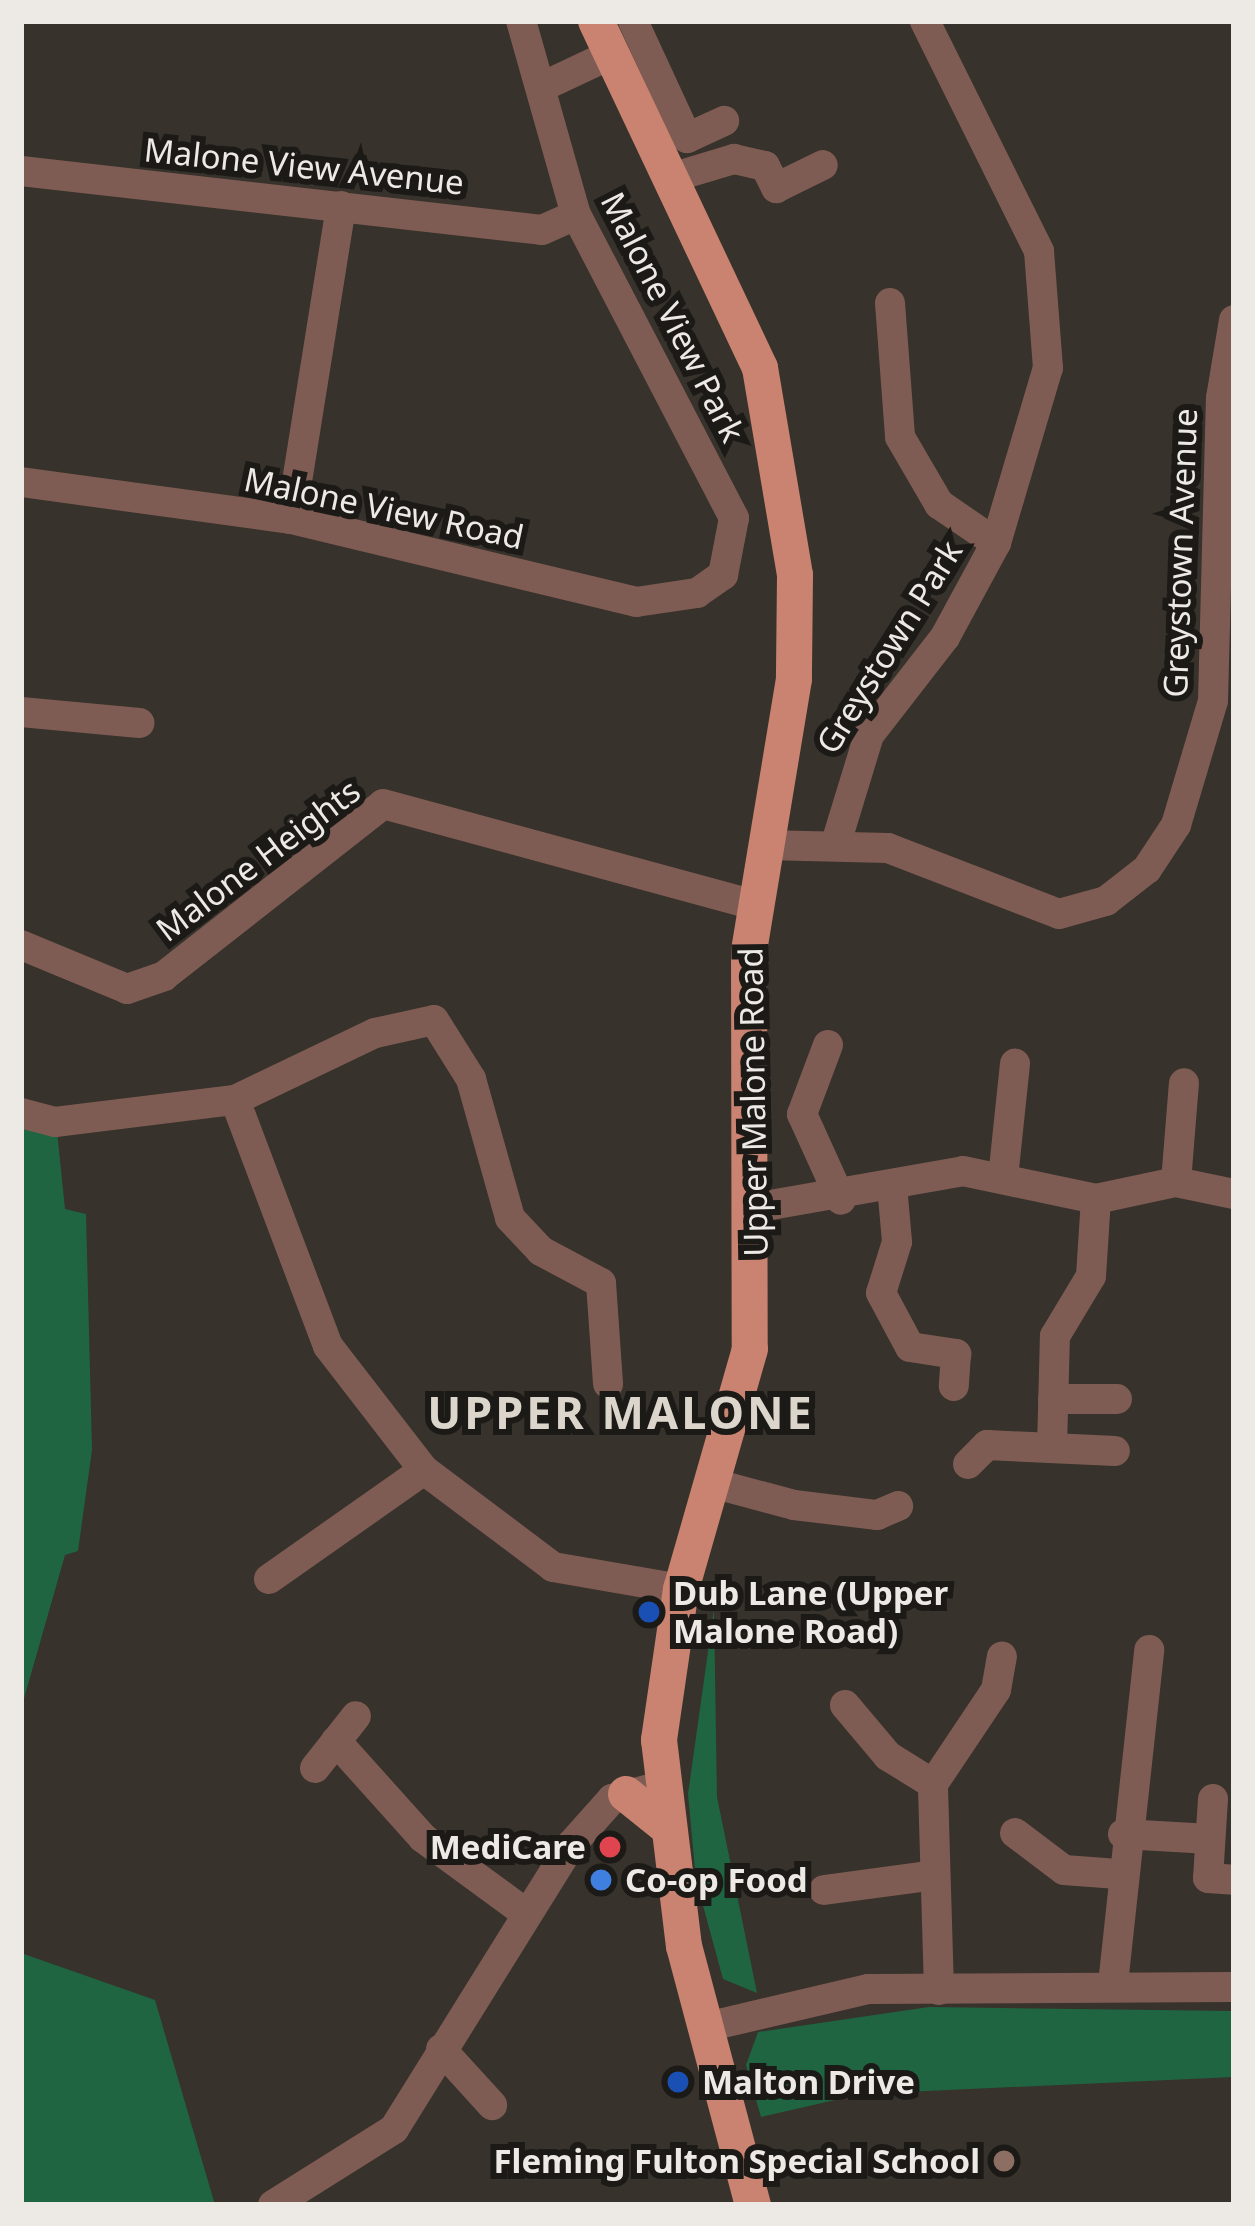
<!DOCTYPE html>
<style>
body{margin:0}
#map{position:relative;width:1255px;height:2226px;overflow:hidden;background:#37322b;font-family:"Noto Sans",sans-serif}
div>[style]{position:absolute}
.green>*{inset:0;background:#1f6542}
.minor>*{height:30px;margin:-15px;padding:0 15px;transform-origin:15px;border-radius:15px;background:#7f5c53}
.major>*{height:36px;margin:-18px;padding:0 18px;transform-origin:18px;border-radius:18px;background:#c98370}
.dots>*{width:33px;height:33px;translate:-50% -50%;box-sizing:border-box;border:6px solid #1c1a17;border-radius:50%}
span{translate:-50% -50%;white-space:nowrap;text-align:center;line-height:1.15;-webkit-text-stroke:12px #1c1a17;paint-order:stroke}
.street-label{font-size:33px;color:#edeae6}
.poi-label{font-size:33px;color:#edeae6;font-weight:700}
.left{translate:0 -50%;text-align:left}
.right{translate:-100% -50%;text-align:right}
.district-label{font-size:45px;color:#dbd5cc;font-weight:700;letter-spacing:3px}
.frame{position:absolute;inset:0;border:24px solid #edeae6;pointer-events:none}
</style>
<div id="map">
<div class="green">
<i style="clip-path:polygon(21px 1122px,57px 1131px,65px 1209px,86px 1214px,92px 1450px,78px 1551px,65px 1555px,21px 1709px)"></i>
<i style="clip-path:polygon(714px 1609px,717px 1797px,757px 1993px,723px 1979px,696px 1880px,688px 1794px)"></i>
<i style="clip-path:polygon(21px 1953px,155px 2000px,215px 2205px,21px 2205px)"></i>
<i style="clip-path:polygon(929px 2007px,1234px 2011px,1234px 2077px,861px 2094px,761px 2117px,746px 2065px,758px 2032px)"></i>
</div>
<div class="minor">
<i style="left:633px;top:21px;width:129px;rotate:65.2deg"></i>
<i style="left:687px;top:138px;width:41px;rotate:-24.7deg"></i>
<i style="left:546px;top:85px;width:73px;rotate:-25.2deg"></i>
<i style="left:21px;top:171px;width:524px;rotate:6.46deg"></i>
<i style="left:542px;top:230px;width:37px;rotate:-24deg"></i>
<i style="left:674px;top:177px;width:63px;rotate:-16.7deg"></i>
<i style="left:734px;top:159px;width:32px;rotate:13deg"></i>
<i style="left:765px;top:166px;width:25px;rotate:63deg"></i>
<i style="left:776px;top:188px;width:52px;rotate:-26.1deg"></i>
<i style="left:890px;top:303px;width:134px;rotate:85.7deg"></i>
<i style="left:900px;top:437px;width:78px;rotate:59.8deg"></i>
<i style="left:939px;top:504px;width:69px;rotate:34.4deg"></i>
<i style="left:21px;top:482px;width:273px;rotate:7.8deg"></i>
<i style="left:291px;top:519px;width:355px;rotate:13.5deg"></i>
<i style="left:636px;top:602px;width:62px;rotate:-8.4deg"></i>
<i style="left:697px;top:593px;width:32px;rotate:-35deg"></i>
<i style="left:723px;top:575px;width:58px;rotate:-79.1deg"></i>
<i style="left:734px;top:518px;width:342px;rotate:-117.5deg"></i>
<i style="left:576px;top:215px;width:202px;rotate:-105.8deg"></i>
<i style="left:291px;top:519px;width:317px;rotate:-80.9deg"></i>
<i style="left:21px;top:712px;width:119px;rotate:5.3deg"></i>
<i style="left:836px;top:843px;width:113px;rotate:-73deg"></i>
<i style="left:869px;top:735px;width:124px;rotate:-52.2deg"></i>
<i style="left:945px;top:637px;width:107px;rotate:-61.5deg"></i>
<i style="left:996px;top:543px;width:183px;rotate:-73.5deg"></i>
<i style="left:1048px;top:368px;width:117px;rotate:-94.4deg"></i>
<i style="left:1039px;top:251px;width:257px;rotate:-116.4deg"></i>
<i style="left:765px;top:845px;width:123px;rotate:1.4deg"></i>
<i style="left:888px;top:848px;width:183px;rotate:21.1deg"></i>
<i style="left:1059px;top:914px;width:49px;rotate:-15.5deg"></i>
<i style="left:1106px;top:901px;width:52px;rotate:-38deg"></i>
<i style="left:1147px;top:869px;width:53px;rotate:-56.6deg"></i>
<i style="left:1176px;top:825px;width:129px;rotate:-73.4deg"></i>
<i style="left:1213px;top:701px;width:303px;rotate:-88.5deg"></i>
<i style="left:1221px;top:398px;width:79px;rotate:-80.5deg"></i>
<i style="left:21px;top:945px;width:115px;rotate:22.5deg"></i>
<i style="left:127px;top:989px;width:39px;rotate:-19deg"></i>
<i style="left:164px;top:976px;width:278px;rotate:-38.1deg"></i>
<i style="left:383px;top:804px;width:385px;rotate:15.2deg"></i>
<i style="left:828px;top:1045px;width:74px;rotate:110.6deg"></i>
<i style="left:802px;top:1114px;width:94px;rotate:65.6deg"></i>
<i style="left:235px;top:1100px;width:263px;rotate:69.3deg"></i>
<i style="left:328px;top:1346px;width:157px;rotate:52.3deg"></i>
<i style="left:424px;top:1470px;width:161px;rotate:36.9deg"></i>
<i style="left:553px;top:1567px;width:130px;rotate:9.8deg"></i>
<i style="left:21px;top:1113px;width:35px;rotate:15deg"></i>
<i style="left:55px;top:1122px;width:181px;rotate:-7deg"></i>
<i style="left:235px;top:1100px;width:155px;rotate:-25.6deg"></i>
<i style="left:375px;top:1033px;width:60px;rotate:-12.4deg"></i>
<i style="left:434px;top:1020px;width:70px;rotate:57.9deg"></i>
<i style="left:471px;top:1079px;width:144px;rotate:74.3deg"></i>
<i style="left:510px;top:1218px;width:45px;rotate:46.8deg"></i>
<i style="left:541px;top:1251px;width:68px;rotate:28.1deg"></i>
<i style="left:601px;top:1283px;width:101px;rotate:86deg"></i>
<i style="left:1003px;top:1178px;width:115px;rotate:-84deg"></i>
<i style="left:1176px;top:1182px;width:99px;rotate:-85.4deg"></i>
<i style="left:892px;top:1185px;width:57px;rotate:85deg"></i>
<i style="left:897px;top:1242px;width:53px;rotate:107.4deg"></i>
<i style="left:881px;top:1293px;width:61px;rotate:61.8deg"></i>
<i style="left:910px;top:1347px;width:47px;rotate:8.7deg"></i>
<i style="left:956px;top:1354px;width:32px;rotate:94deg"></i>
<i style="left:754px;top:1208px;width:212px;rotate:-10deg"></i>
<i style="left:963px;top:1171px;width:136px;rotate:11.9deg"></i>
<i style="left:1096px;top:1199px;width:82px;rotate:-12deg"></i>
<i style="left:1176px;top:1182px;width:59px;rotate:11.7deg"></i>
<i style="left:1053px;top:1399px;width:64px"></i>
<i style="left:1052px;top:1448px;width:112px;rotate:-88.5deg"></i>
<i style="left:1055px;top:1336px;width:70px;rotate:-59deg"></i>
<i style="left:1091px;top:1276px;width:77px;rotate:-86.3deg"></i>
<i style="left:968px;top:1464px;width:27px;rotate:-45deg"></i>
<i style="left:987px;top:1445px;width:128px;rotate:2.7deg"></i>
<i style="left:712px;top:1483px;width:85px;rotate:15deg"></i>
<i style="left:794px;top:1505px;width:84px;rotate:6.9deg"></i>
<i style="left:877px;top:1515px;width:23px;rotate:-23deg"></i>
<i style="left:269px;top:1579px;width:189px;rotate:-35.1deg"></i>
<i style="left:845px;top:1705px;width:67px;rotate:49.9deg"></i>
<i style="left:888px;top:1756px;width:53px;rotate:31.9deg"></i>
<i style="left:336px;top:1741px;width:130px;rotate:48.1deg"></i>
<i style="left:423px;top:1838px;width:125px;rotate:36.2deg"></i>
<i style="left:315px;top:1768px;width:66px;rotate:-51.7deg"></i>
<i style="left:1213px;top:1799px;width:79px;rotate:93.6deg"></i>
<i style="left:1208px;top:1878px;width:26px;rotate:4deg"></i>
<i style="left:1015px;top:1833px;width:61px;rotate:37.1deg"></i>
<i style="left:1064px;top:1870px;width:54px;rotate:4.2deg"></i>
<i style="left:1123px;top:1834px;width:87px;rotate:3.3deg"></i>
<i style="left:824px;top:1890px;width:106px;rotate:-7.6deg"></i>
<i style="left:1113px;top:1984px;width:336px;rotate:-83.8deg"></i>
<i style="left:939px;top:1990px;width:206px;rotate:-91.7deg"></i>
<i style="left:933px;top:1784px;width:113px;rotate:-56.2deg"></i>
<i style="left:996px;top:1690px;width:34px;rotate:-80deg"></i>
<i style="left:706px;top:2027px;width:166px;rotate:-13.2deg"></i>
<i style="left:868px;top:1989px;width:366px;rotate:-0.3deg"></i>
<i style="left:441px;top:2049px;width:76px;rotate:47.7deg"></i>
<i style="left:273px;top:2205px;width:143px;rotate:-32.1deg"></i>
<i style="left:394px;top:2129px;width:335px;rotate:-58.1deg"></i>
<i style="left:571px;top:1845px;width:62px;rotate:-48.3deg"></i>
<i style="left:612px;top:1799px;width:38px;rotate:-15deg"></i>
</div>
<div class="major">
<i style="left:596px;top:21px;width:384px;rotate:64.7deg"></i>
<i style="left:760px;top:368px;width:210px;rotate:80.4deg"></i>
<i style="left:795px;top:575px;width:104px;rotate:90.6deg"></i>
<i style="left:794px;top:679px;width:275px;rotate:99.4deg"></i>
<i style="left:749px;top:950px;width:399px;rotate:89.9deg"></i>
<i style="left:750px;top:1349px;width:250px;rotate:106deg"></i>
<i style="left:681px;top:1589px;width:153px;rotate:98.3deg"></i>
<i style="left:659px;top:1740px;width:208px;rotate:83.1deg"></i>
<i style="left:684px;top:1946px;width:268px;rotate:75.1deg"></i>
<i style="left:626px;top:1794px;width:51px;rotate:38.7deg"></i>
</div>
<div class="dots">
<i style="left:649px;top:1612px;background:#1a4fb4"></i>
<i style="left:610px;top:1847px;background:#e0444e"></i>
<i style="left:601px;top:1880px;background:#3f7fe0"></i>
<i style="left:678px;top:2082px;background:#1a4fb4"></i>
<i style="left:1004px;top:2161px;background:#8d6e63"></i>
</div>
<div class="street-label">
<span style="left:304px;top:166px;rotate:6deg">Malone View Avenue</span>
<span style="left:673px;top:317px;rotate:63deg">Malone View Park</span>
<span style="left:384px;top:508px;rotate:12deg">Malone View Road</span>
<span style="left:1180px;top:553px;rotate:-88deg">Greystown Avenue</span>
<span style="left:889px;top:647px;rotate:-58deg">Greystown Park</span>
<span style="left:258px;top:860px;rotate:-37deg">Malone Heights</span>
<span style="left:753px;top:1102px;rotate:-91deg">Upper Malone Road</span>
</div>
<div class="poi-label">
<span class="left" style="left:673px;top:1612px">Dub Lane (Upper<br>Malone Road)</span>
<span class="right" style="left:586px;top:1847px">MediCare</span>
<span class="left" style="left:625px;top:1880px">Co-op Food</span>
<span class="left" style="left:702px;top:2082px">Malton Drive</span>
<span class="right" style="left:980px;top:2161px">Fleming Fulton Special School</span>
</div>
<div class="district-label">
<span style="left:621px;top:1412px">UPPER MALONE</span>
</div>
<div class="frame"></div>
</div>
